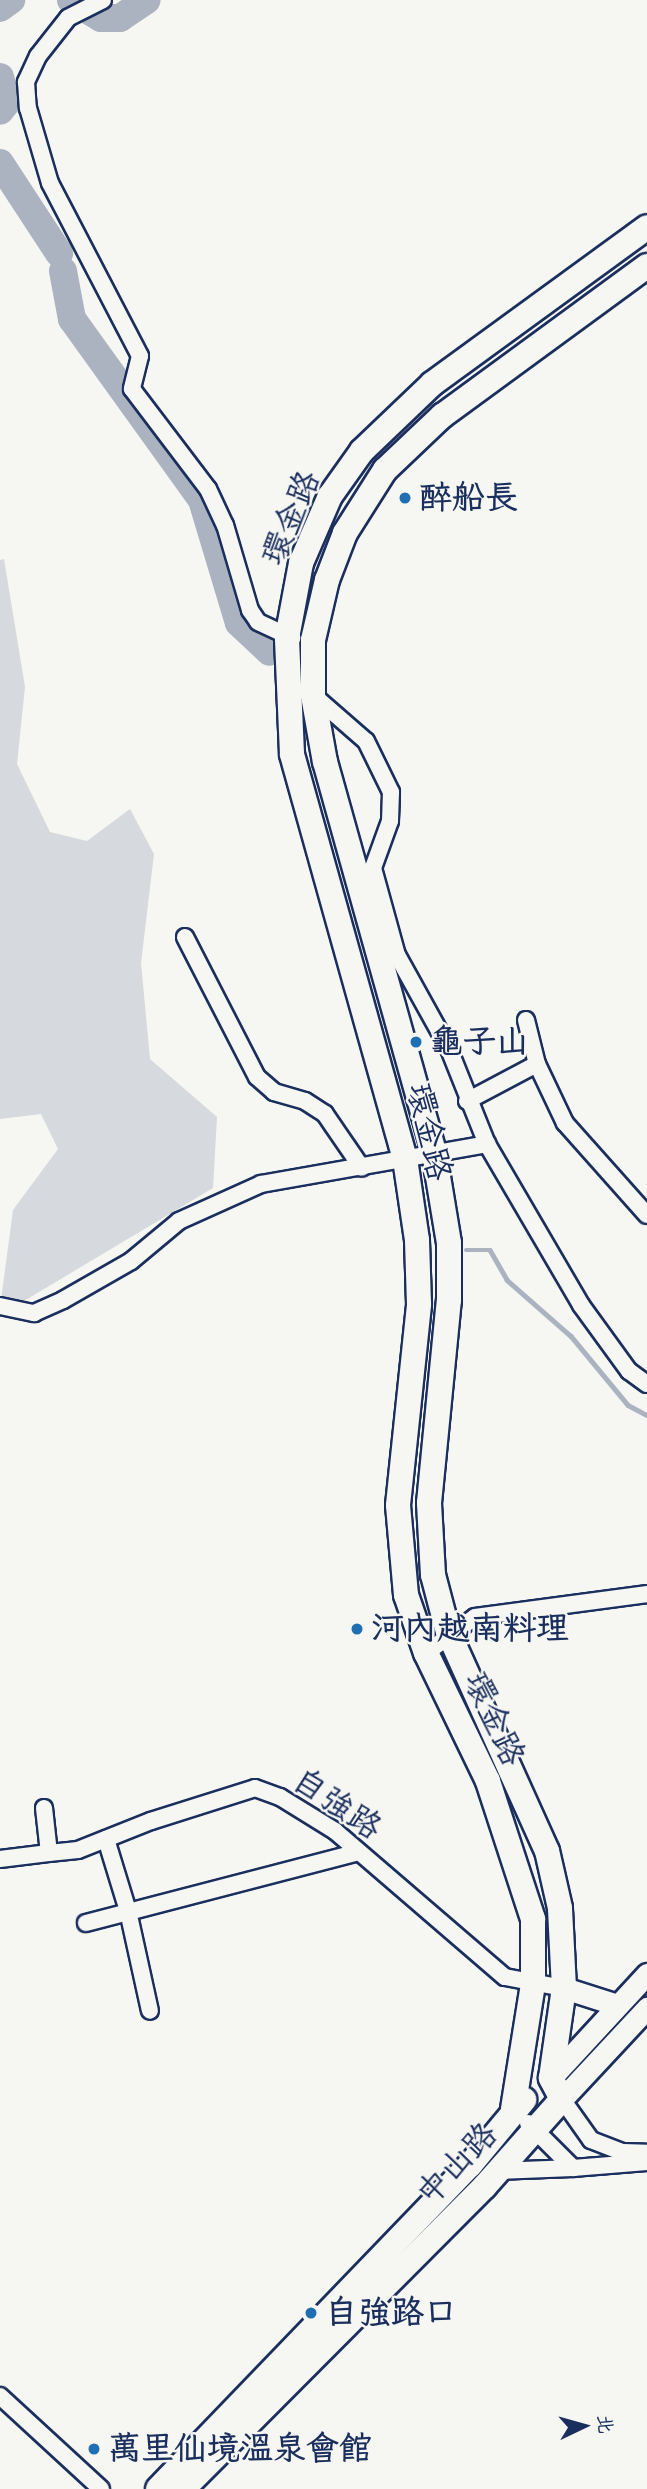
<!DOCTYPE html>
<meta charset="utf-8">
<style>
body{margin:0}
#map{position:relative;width:647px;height:2489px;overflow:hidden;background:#f6f6f2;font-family:Caveat,"LXGW WenKai TC",sans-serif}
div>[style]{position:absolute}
.green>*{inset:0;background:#d6d9dd}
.stream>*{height:4.5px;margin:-2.25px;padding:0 2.25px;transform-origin:2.25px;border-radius:2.25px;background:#abb2c0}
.river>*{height:28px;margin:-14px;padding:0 14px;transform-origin:14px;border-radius:14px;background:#abb2c0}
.roads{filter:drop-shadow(2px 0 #1b2f5e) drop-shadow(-2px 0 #1b2f5e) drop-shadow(0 2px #1b2f5e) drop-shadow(0 -2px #1b2f5e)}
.street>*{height:16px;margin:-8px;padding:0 8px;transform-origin:8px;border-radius:8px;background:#f6f6f2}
.secondary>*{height:21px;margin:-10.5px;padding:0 10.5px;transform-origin:10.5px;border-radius:10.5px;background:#f6f6f2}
.primary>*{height:24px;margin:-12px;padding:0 12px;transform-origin:12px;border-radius:12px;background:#f6f6f2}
.dots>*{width:19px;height:19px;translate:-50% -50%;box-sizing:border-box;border:4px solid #f6f6f2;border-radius:50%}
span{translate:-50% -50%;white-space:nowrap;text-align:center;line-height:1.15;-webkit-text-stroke:5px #f6f6f2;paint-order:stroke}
.poi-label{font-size:33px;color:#1b2f5e;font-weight:700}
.left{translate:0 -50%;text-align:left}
.street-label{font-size:33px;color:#1b2f5e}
.north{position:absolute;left:549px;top:2391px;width:70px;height:70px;-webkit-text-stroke:5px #f6f6f2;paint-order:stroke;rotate:85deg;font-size:19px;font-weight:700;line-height:28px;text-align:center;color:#1b2f5e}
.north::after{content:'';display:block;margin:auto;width:24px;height:32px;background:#1b2f5e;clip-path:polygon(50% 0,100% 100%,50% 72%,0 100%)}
</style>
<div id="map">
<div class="green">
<i style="clip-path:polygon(4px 559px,25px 687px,17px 764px,50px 832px,87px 841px,130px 809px,154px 854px,141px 963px,150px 1059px,217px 1117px,213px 1188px,24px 1301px,1px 1300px,13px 1210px,58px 1149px,41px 1114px,0 1119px,0 560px)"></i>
</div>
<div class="stream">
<i style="left:466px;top:1250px;width:24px"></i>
<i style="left:490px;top:1250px;width:34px;rotate:60deg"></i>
<i style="left:507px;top:1280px;width:85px;rotate:41.2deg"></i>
<i style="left:571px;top:1336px;width:89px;rotate:50.4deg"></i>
<i style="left:628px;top:1405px;width:21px;rotate:28deg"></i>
</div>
<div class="river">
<i style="left:71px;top:0;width:35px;rotate:31deg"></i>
<i style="left:101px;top:18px;width:19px"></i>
<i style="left:120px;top:18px;width:32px;rotate:-34deg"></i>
<i style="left:0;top:8px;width:14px;rotate:-36deg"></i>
<i style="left:0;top:77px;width:26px;rotate:74deg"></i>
<i style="left:7px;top:102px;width:11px;rotate:128deg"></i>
<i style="left:0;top:163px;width:108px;rotate:56.8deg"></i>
<i style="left:63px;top:271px;width:49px;rotate:79.4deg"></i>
<i style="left:72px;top:319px;width:223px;rotate:54.3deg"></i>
<i style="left:202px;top:500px;width:128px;rotate:73.3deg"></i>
<i style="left:239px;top:623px;width:42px;rotate:43.1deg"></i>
</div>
<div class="roads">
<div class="street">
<i style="left:103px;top:0;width:39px;rotate:153deg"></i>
<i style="left:68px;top:18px;width:48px;rotate:128.3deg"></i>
<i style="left:38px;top:56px;width:29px;rotate:115deg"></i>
<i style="left:26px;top:82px;width:26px;rotate:86deg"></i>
<i style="left:28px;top:108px;width:78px;rotate:73.7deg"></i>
<i style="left:50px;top:183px;width:195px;rotate:62.5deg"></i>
<i style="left:140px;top:356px;width:34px;rotate:104deg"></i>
<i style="left:132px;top:389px;width:126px;rotate:52.8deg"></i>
<i style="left:208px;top:489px;width:40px;rotate:65deg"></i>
<i style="left:225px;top:525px;width:89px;rotate:73.6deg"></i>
<i style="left:250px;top:610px;width:14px;rotate:56deg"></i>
<i style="left:258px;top:622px;width:38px;rotate:25deg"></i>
<i style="left:313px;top:695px;width:70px;rotate:41deg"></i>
<i style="left:366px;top:741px;width:57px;rotate:63.9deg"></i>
<i style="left:391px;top:792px;width:29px;rotate:92deg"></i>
<i style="left:390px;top:821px;width:50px;rotate:109.9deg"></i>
<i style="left:373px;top:868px;width:90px;rotate:74.6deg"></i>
<i style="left:397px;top:955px;width:107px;rotate:61deg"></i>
<i style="left:449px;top:1049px;width:102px;rotate:68.2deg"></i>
<i style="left:185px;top:937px;width:157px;rotate:62.8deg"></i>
<i style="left:257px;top:1077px;width:23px;rotate:41deg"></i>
<i style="left:274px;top:1092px;width:32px;rotate:16deg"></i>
<i style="left:305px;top:1101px;width:24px;rotate:33deg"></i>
<i style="left:325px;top:1114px;width:65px;rotate:55.6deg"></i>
<i style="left:526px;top:1020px;width:45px;rotate:76deg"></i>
<i style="left:537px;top:1064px;width:65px;rotate:64.6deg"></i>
<i style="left:565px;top:1123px;width:123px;rotate:48.3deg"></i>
<i style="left:467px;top:1101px;width:79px;rotate:-27.9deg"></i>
<i style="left:0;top:1306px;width:35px;rotate:12deg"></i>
<i style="left:34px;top:1313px;width:32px;rotate:-24deg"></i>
<i style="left:63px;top:1300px;width:78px;rotate:-29.8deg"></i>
<i style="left:131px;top:1261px;width:62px;rotate:-39.8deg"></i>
<i style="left:179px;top:1221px;width:90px;rotate:-24.3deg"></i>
<i style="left:261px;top:1184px;width:230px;rotate:-10deg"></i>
<i style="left:487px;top:1144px;width:186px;rotate:59.7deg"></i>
<i style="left:581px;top:1305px;width:82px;rotate:54deg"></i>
<i style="left:629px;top:1371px;width:22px;rotate:36deg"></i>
<i style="left:426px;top:1653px;width:61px;rotate:-36.3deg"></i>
<i style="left:475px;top:1617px;width:174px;rotate:-7.6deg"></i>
<i style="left:44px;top:1808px;width:45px;rotate:83.7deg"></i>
<i style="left:49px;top:1853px;width:29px;rotate:-6deg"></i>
<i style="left:78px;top:1850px;width:79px;rotate:-21.7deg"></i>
<i style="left:151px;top:1821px;width:109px;rotate:-17.6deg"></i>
<i style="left:255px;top:1788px;width:27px;rotate:20deg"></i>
<i style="left:280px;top:1797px;width:65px;rotate:31.7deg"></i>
<i style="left:335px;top:1831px;width:224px;rotate:40.7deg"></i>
<i style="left:505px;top:1977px;width:60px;rotate:10.6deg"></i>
<i style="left:106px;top:1839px;width:75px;rotate:73deg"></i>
<i style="left:128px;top:1911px;width:102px;rotate:77.6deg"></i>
<i style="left:0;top:1859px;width:49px;rotate:-7deg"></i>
<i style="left:86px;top:1923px;width:281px;rotate:-14.6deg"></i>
<i style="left:562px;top:2099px;width:50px;rotate:54.7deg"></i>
<i style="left:591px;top:2140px;width:34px;rotate:21deg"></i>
<i style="left:623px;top:2152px;width:24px;rotate:2deg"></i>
<i style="left:528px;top:2123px;width:64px;rotate:45deg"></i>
<i style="left:573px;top:2168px;width:74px;rotate:-4.6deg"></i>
<i style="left:497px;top:2171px;width:76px;rotate:-2.3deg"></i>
<i style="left:0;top:2396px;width:137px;rotate:42.6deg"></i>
</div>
<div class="secondary">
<i style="left:564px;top:1988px;width:56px;rotate:17.8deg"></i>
<i style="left:551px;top:2078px;width:142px;rotate:-47.3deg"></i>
<i style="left:562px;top:2099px;width:125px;rotate:-47deg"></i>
</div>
<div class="primary">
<i style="left:513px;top:2109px;width:127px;rotate:-80.9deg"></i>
<i style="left:533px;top:1984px;width:65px;rotate:-90deg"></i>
<i style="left:533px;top:1919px;width:145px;rotate:-108.1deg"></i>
<i style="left:488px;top:1781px;width:142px;rotate:-115.8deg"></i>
<i style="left:426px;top:1653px;width:61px;rotate:-109deg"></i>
<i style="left:406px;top:1595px;width:90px;rotate:-95.1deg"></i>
<i style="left:398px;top:1505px;width:202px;rotate:-84deg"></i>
<i style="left:419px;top:1304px;width:64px;rotate:-91.8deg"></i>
<i style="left:417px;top:1240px;width:82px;rotate:-98.4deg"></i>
<i style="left:405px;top:1159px;width:420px;rotate:-105.6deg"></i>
<i style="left:292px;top:754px;width:116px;rotate:-92.5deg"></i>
<i style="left:287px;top:638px;width:76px;rotate:-79.4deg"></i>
<i style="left:301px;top:563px;width:73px;rotate:-66.6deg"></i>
<i style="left:330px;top:496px;width:55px;rotate:-54.6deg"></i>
<i style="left:362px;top:451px;width:97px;rotate:-43.7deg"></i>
<i style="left:432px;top:384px;width:266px;rotate:-36.1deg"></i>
<i style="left:158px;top:2489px;width:450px;rotate:-46.1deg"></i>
<i style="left:470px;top:2165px;width:85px;rotate:-50.3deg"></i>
<i style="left:183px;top:2489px;width:426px;rotate:-45.1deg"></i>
<i style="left:484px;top:2187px;width:118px;rotate:-48.4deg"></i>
<i style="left:562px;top:2099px;width:24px;rotate:-118deg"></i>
<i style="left:551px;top:2078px;width:91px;rotate:-81.8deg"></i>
<i style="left:564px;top:1988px;width:80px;rotate:-92.9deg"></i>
<i style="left:560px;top:1908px;width:58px;rotate:-102.8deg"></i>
<i style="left:547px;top:1851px;width:240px;rotate:-114.3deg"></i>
<i style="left:448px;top:1632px;width:59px;rotate:-104.7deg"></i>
<i style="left:433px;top:1575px;width:72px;rotate:-93.2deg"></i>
<i style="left:429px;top:1503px;width:204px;rotate:-84.4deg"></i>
<i style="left:449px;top:1300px;width:57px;rotate:-90deg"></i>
<i style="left:449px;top:1243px;width:92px;rotate:-99.4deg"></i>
<i style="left:434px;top:1152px;width:405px;rotate:-105.6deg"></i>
<i style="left:325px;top:762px;width:68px;rotate:-100.2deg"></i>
<i style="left:313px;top:695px;width:55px;rotate:-90deg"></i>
<i style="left:313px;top:640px;width:62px;rotate:-76.9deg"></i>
<i style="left:327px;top:580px;width:50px;rotate:-69deg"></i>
<i style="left:345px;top:533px;width:75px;rotate:-57.6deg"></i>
<i style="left:385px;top:470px;width:79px;rotate:-43.5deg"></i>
<i style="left:442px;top:416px;width:254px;rotate:-36.2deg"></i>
</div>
</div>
<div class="dots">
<i style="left:405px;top:498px;background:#1f6fb2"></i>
<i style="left:416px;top:1042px;background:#1f6fb2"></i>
<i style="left:357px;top:1629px;background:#1f6fb2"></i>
<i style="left:311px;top:2313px;background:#1f6fb2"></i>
<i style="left:94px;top:2449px;background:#1f6fb2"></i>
</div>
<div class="poi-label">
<span class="left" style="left:419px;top:498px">醉船長</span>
<span class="left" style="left:430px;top:1042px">龜子山</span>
<span class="left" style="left:371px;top:1629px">河內越南料理</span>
<span class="left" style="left:325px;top:2313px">自強路口</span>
<span class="left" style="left:108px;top:2449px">萬里仙境溫泉會館</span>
</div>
<div class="street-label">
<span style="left:291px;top:518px;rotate:-67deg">環金路</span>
<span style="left:429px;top:1132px;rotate:77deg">環金路</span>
<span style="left:494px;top:1719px;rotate:65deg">環金路</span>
<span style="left:337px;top:1804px;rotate:34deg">自強路</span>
<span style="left:457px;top:2164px;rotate:-46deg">中山路</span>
</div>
<div class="north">北</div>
</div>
